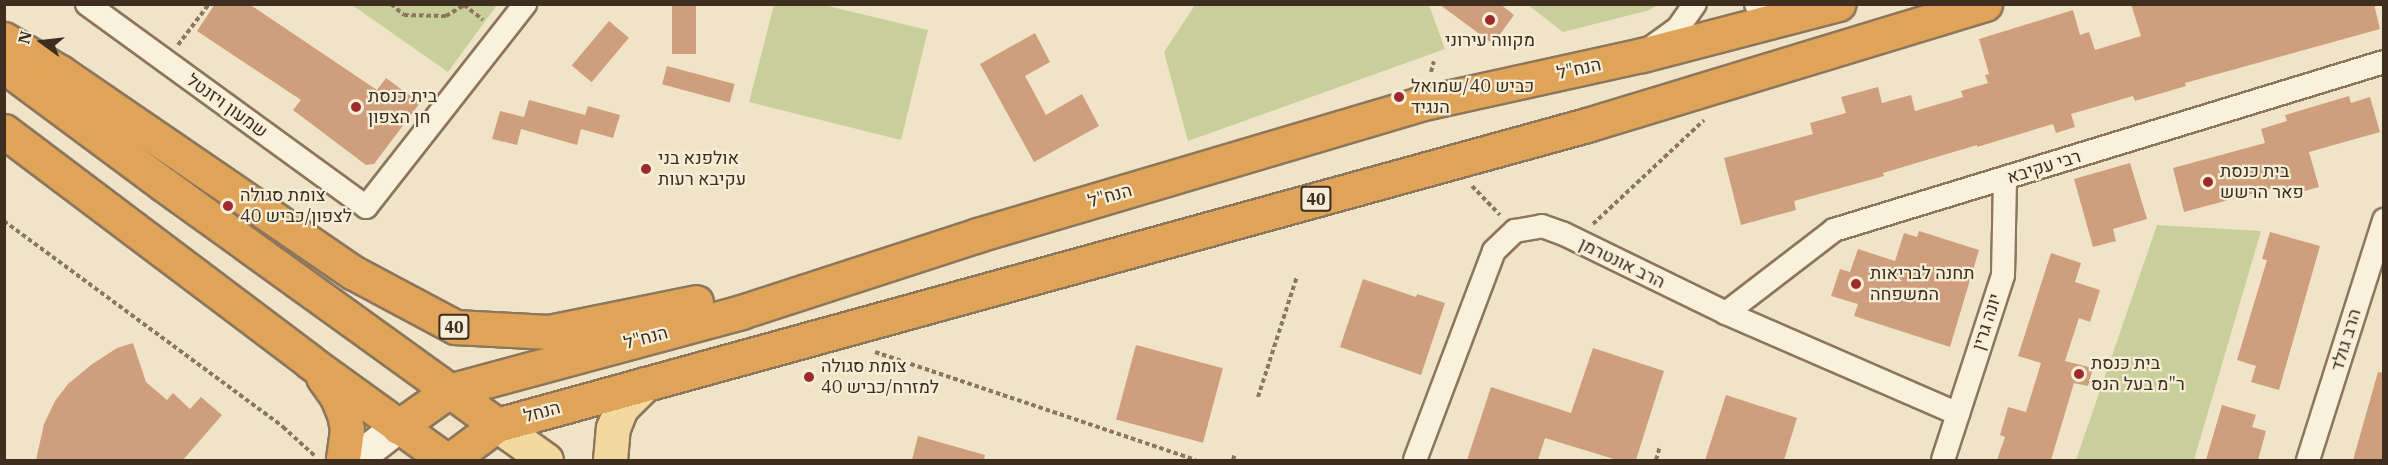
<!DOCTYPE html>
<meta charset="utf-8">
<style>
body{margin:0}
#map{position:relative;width:2388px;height:465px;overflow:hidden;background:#f0e4c8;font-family:"IBM Plex Serif",Heebo,serif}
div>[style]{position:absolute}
.green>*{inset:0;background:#c9cf9b}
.building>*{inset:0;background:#cf9f7d;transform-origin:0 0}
.path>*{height:4px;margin-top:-2px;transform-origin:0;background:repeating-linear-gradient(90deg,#8d765c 0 4.5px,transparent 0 7.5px)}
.roads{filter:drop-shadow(2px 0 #8d765c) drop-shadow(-2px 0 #8d765c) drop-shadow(0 2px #8d765c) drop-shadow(0 -2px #8d765c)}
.street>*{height:22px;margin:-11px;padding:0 11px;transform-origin:11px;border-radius:11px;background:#faf1dc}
.secondary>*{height:32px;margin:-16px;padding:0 16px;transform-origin:16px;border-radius:16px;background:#faf1dc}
.primary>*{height:33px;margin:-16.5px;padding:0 16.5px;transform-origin:16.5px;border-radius:16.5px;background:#f3d9a0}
.highway>*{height:33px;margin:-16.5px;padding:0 16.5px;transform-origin:16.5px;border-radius:16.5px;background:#e0a458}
.dots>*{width:16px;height:16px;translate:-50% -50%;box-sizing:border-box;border:3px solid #f7eed8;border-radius:50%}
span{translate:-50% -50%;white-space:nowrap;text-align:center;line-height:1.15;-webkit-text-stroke:4.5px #f7eed8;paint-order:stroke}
.shield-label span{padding:2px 4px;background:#f7eed8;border:2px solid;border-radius:4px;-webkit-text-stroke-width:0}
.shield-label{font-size:16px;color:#3d2e20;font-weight:700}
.poi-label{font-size:18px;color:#3d2e20}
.left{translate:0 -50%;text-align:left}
.street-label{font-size:18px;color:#3d2e20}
.frame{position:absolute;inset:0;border:6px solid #3d2e20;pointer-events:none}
.north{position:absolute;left:12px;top:12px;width:60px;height:60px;-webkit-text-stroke:4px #f7eed8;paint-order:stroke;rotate:285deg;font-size:16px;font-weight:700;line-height:24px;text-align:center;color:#3d2e20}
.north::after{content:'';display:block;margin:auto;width:21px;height:27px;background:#3d2e20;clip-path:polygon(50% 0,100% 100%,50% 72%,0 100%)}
</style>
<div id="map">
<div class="green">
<i style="clip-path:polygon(352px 5px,497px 5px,448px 72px)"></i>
<i style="clip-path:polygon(774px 5px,824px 5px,928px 30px,901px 140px,749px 102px)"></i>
<i style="clip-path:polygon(1195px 5px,1429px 5px,1445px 49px,1188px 141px,1164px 52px)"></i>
<i style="clip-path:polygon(1528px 5px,1657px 5px,1650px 10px,1563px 32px)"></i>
<i style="clip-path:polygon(2157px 225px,2261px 231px,2194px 460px,2076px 460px)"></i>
</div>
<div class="building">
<i style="clip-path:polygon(215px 4px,249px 4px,377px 90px,386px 78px,420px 103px,374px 164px,366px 165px,293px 110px,301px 100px,197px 31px)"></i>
<i style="left:672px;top:4px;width:24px;height:50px"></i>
<i style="clip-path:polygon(1439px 4px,1500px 4px,1514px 15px,1493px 44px)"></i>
<i style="clip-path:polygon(2131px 4px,2374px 4px,2380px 29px,2185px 83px,2186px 86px,2135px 101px,2133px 96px,2071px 114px,2075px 127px,2056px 133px,2053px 124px,1977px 147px,1977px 145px,1883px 173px,1884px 176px,1794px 201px,1796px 210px,1741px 225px,1724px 158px,1813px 134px,1810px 123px,1846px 113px,1841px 97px,1878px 87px,1882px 103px,1911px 95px,1915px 111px,1963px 97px,1961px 91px,1988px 83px,1985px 75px,1989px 74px,1979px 39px,2073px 10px,2080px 35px,2089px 32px,2095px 50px,2141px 36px)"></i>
<i style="left:609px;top:21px;width:26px;height:58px;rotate:40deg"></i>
<i style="clip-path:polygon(1035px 33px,1050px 62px,1025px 76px,1046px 115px,1082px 94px,1099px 126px,1034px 162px,980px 64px)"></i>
<i style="left:667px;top:66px;width:70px;height:19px;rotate:15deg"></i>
<i style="clip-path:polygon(2349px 96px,2351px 103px,2370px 97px,2380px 132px,2309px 152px,2319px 187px,2280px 198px,2284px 185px,2184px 212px,2173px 168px,2265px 143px,2261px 129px,2287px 121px,2285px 115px)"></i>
<i style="clip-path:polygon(529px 100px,585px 115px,588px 106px,620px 115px,613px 138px,581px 129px,577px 145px,521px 129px,517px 145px,492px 139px,500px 111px,524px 117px)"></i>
<i style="clip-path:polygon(2130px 163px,2147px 219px,2113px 229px,2116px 241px,2093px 247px,2074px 179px)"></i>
<i style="clip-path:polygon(1919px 231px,1979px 250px,1950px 347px,1854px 316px,1858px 304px,1831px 296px,1840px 269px,1850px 272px,1858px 249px,1895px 261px,1904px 233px,1917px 237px)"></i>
<i style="clip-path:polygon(2270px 232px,2320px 246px,2279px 390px,2251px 382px,2256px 366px,2237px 360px,2267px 260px,2262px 259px)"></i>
<i style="clip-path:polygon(2051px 253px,2081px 263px,2075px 282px,2100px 290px,2090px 322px,2079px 318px,2065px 361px,2093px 368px,2088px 386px,2074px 383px,2051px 460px,1997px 460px,2005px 437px,2000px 435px,2008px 407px,2026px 412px,2041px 363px,2018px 356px)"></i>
<i style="clip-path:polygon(1363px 279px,1416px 297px,1417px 294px,1445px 303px,1421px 375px,1340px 347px)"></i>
<i style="clip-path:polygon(133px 343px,146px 382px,167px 400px,173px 393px,190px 409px,201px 397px,222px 415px,183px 460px,36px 460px,44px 424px,55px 401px,68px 384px,91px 365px,117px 348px)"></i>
<i style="left:1136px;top:345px;width:90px;height:77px;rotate:15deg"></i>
<i style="clip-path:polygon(1593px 348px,1664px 371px,1636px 460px,1617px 460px,1545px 438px,1538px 460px,1467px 460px,1491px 387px,1571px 413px)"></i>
<i style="clip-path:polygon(2378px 372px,2384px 373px,2384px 460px,2353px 460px)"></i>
<i style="clip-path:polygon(1726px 395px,1797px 418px,1784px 460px,1705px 460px)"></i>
<i style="clip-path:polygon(2222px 405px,2256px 415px,2252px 427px,2266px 431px,2258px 460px,2206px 460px)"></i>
<i style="clip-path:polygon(918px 436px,985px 455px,984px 460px,912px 460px)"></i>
</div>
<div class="path">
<i style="left:391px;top:4px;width:17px;rotate:40deg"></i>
<i style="left:404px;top:15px;width:42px;rotate:1.4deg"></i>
<i style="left:446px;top:16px;width:21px;rotate:-31deg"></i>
<i style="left:464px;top:5px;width:24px;rotate:38deg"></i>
<i style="left:178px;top:45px;width:51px;rotate:-52.9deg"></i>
<i style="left:1431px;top:72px;width:11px;rotate:-75deg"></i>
<i style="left:1472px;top:186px;width:40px;rotate:46deg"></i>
<i style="left:4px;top:221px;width:347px;rotate:36.4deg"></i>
<i style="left:283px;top:427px;width:43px;rotate:42.2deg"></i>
<i style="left:1593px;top:224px;width:152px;rotate:-43.1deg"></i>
<i style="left:875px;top:352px;width:338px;rotate:18.6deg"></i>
<i style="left:1258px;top:397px;width:127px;rotate:-72.1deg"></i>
<i style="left:1233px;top:460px;width:7px;rotate:-74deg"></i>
<i style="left:1656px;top:460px;width:15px;rotate:-74deg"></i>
</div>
<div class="roads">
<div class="street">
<i style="left:87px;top:4px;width:345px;rotate:36deg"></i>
<i style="left:366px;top:207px;width:258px;rotate:-51.9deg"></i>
<i style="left:1756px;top:4px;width:9px;rotate:32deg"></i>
<i style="left:1764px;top:9px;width:26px;rotate:11deg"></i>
<i style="left:1652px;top:47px;width:32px;rotate:-36deg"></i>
<i style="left:1678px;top:28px;width:29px;rotate:-55deg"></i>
<i style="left:1726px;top:313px;width:136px;rotate:-37.5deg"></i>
<i style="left:1834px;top:230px;width:575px;rotate:-16.99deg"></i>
<i style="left:1415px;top:460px;width:223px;rotate:-69.3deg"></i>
<i style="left:1494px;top:251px;width:29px;rotate:-44deg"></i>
<i style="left:1515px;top:231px;width:27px;rotate:-10deg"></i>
<i style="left:1542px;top:226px;width:23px;rotate:20deg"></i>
<i style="left:1564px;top:234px;width:180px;rotate:26deg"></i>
<i style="left:1726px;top:313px;width:253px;rotate:23.5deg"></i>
<i style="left:1943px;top:460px;width:194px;rotate:-72deg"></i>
<i style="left:2003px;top:275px;width:96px;rotate:-88.8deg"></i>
<i style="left:2308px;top:460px;width:252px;rotate:-72.4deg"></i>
</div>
<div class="secondary">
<i style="left:356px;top:460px;width:53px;rotate:-38.2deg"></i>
</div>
<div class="primary">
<i style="left:497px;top:425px;width:60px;rotate:35.5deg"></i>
<i style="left:610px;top:460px;width:32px;rotate:-85deg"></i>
<i style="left:613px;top:428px;width:22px;rotate:-68deg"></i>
<i style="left:621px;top:408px;width:34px;rotate:-45deg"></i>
</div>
<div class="highway">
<i style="left:4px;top:39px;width:65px;rotate:30.5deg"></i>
<i style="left:60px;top:72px;width:356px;rotate:34.4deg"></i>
<i style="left:354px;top:273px;width:115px;rotate:28.1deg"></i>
<i style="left:455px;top:327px;width:94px;rotate:3deg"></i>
<i style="left:549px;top:332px;width:150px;rotate:-11.5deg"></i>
<i style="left:4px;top:66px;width:198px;rotate:36.6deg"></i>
<i style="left:163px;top:184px;width:412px;rotate:35.8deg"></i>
<i style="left:4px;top:131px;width:383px;rotate:37deg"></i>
<i style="left:310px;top:362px;width:168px;rotate:35.8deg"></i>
<i style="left:323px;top:377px;width:24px;rotate:55deg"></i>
<i style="left:337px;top:397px;width:18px;rotate:68deg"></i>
<i style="left:344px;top:414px;width:16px;rotate:79deg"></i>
<i style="left:347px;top:430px;width:30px;rotate:98deg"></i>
<i style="left:398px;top:427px;width:62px;rotate:-35.2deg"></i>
<i style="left:449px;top:391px;width:302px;rotate:-15.1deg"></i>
<i style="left:741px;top:312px;width:249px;rotate:-18deg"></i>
<i style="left:978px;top:235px;width:460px;rotate:-16.5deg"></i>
<i style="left:1419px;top:104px;width:228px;rotate:-12.4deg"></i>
<i style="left:1642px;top:55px;width:203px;rotate:-14.6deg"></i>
<i style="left:450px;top:460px;width:59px;rotate:-36.7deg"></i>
<i style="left:497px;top:425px;width:1131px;rotate:-15.39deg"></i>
<i style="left:1587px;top:125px;width:416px;rotate:-16.9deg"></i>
</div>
</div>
<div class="dots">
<i style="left:1490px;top:20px;background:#9e2a2b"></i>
<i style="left:1399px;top:97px;background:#9e2a2b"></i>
<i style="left:356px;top:107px;background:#9e2a2b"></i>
<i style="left:646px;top:169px;background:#9e2a2b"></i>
<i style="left:2208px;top:182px;background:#9e2a2b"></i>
<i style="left:228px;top:206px;background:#9e2a2b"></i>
<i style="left:1856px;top:284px;background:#9e2a2b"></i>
<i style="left:2079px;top:374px;background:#9e2a2b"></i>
<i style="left:809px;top:377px;background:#9e2a2b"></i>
</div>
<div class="shield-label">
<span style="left:1316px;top:199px">40</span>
<span style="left:454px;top:327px">40</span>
</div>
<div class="poi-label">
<span style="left:1490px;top:40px">מקווה עירוני</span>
<span class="left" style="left:1411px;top:97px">כביש 40/שמואל<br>הנגיד</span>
<span class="left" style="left:368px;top:107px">בית כנסת<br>חן הצפון</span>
<span class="left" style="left:658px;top:169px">אולפנא בני<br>עקיבא רעות</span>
<span class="left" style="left:2220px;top:182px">בית כנסת<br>פאר הרשש</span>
<span class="left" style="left:240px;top:206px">צומת סגולה<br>לצפון/כביש 40</span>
<span class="left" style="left:1870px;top:284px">תחנה לבריאות<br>המשפחה</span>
<span class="left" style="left:2091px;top:374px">בית כנסת<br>ר"מ בעל הנס</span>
<span class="left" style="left:821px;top:377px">צומת סגולה<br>למזרח/כביש 40</span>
</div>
<div class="street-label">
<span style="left:1579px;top:69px;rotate:-12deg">הנח"ל</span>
<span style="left:227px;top:106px;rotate:36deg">שמעון ויזנטל</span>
<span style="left:2044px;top:167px;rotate:-17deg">רבי עקיבא</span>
<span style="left:1110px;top:196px;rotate:-16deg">הנח"ל</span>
<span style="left:1622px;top:263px;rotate:26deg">הרב אונטרמן</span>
<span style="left:1987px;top:322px;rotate:-72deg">יונה גרין</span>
<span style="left:646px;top:338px;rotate:-15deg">הנח"ל</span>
<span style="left:2346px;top:340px;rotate:-73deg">הרב גולד</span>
<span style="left:542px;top:412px;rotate:-15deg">הנחל</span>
</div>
<div class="frame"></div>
<div class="north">N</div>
</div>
